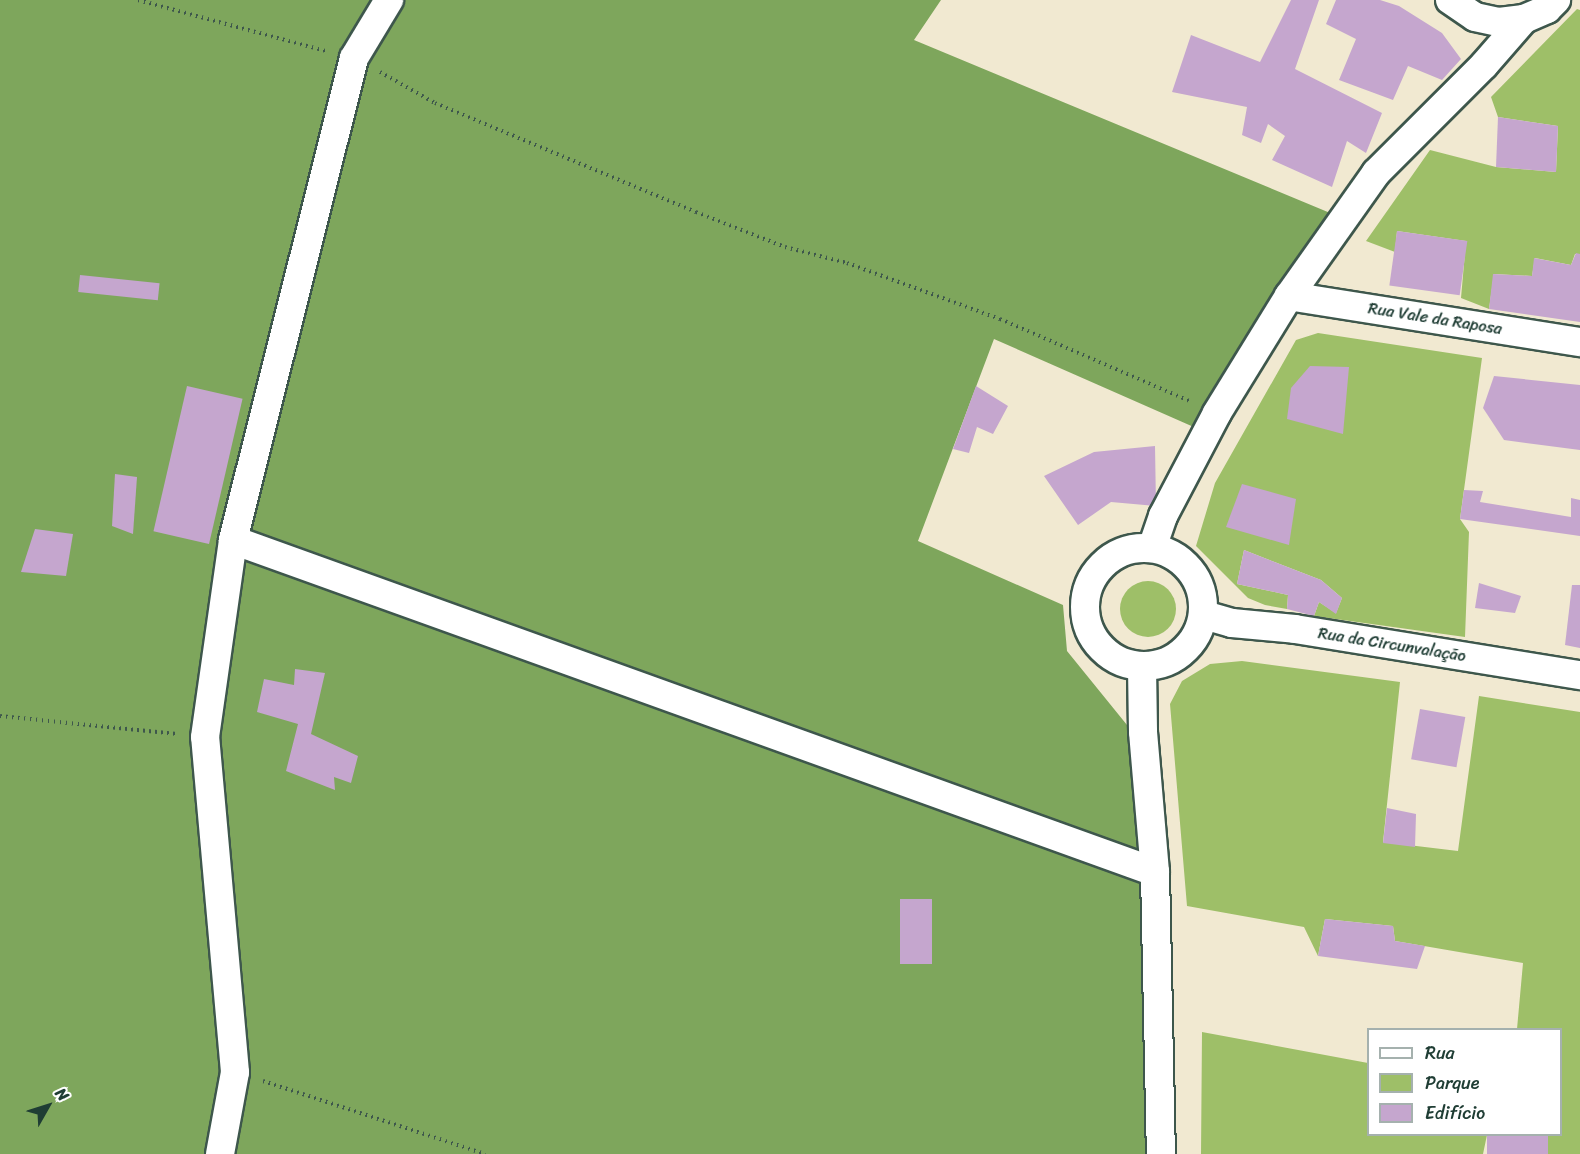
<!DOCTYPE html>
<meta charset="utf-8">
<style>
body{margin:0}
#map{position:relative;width:1580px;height:1154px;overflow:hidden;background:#f1e9d1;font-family:Sriracha,sans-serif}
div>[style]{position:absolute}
.green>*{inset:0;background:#9ebf68}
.round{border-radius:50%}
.forest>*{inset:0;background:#7ea65c}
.building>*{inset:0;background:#c5a6ce;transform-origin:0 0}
.path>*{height:4px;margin-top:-2px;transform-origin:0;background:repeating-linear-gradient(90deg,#3e574c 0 1.5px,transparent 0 6px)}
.roads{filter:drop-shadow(2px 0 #3e574c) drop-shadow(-2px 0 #3e574c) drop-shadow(0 2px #3e574c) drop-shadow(0 -2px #3e574c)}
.minor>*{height:28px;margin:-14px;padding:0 14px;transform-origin:14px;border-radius:14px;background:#fff}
.minor>.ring{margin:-14px;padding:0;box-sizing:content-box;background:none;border:28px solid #fff;border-radius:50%}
span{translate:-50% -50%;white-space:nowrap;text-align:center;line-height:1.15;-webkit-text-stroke:5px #fff;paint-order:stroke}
.street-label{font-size:16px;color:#1f3d34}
.legend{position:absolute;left:1367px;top:1028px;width:195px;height:108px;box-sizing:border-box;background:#fff;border:2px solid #a5b1ae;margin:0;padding:8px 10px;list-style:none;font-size:18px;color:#1f3d34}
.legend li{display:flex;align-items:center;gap:12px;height:30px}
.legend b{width:30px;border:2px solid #a5b1ae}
.north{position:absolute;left:18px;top:1076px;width:60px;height:60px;-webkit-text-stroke:4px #fff;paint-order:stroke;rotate:51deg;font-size:16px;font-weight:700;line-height:24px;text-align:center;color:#1f3d34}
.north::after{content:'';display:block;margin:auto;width:21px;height:27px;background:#1f3d34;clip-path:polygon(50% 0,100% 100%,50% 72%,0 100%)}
</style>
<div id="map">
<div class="green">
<i style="clip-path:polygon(1577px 9px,1580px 10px,1580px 254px,1575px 254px,1571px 265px,1535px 258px,1532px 276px,1494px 274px,1489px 309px,1461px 298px,1466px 241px,1397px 231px,1395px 252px,1366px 241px,1430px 150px,1496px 167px,1556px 172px,1558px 126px,1498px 117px,1491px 97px)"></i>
<i style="clip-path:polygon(1318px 333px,1482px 358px,1460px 519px,1469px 532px,1465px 637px,1314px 616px,1319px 602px,1336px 613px,1342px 598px,1321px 580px,1244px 550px,1237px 584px,1288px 595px,1287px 609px,1265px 605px,1248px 598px,1196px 546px,1215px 483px,1296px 340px)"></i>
<i class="round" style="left:1120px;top:581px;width:56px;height:56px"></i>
<i style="clip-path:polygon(1242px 661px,1400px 682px,1383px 842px,1458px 851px,1479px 696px,1580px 712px,1580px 1154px,1545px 1154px,1548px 1135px,1560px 1134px,1560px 1030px,1517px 1029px,1523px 963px,1395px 941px,1393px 926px,1325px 919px,1318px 956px,1304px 927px,1187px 906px,1170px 704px,1182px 681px,1210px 664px)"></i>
<i style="clip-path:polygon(1202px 1032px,1368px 1063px,1368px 1134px,1487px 1135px,1483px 1154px,1201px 1154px)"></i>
</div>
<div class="forest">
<i style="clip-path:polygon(0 0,941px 0,914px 40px,1335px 215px,1196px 428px,994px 339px,918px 541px,1063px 605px,1067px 651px,1127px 725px,1147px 926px,1151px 1154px,0 1154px)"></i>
</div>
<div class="building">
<i style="clip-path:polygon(1291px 0,1319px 0,1295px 69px,1382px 113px,1366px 153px,1347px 141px,1332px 187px,1272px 160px,1285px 136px,1268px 124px,1261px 143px,1242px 135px,1247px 107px,1172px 92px,1191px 35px,1260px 62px)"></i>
<i style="clip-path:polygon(1336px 0,1380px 0,1399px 6px,1442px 33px,1461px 59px,1442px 80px,1408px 66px,1393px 100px,1339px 80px,1356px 39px,1326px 24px)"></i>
<i style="clip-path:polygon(1498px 117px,1558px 126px,1556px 172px,1496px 167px)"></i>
<i style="left:1397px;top:231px;width:71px;height:55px;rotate:8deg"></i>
<i style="clip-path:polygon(1576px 253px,1580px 254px,1580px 322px,1489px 309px,1493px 274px,1532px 276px,1534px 258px,1571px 265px)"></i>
<i style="left:80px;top:275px;width:80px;height:17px;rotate:6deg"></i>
<i style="clip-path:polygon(1310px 366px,1349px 367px,1343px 434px,1287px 419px,1291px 388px)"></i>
<i style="clip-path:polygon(1494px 376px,1580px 385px,1580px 450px,1504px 440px,1483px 408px)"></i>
<i style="left:187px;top:386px;width:57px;height:149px;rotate:13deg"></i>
<i style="clip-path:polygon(976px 386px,1008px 406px,993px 434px,977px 427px,969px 453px,953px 449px)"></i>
<i style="clip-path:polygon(1155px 446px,1156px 506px,1111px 502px,1078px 525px,1044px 476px,1094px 452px)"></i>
<i style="clip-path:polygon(115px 474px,137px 477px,133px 534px,112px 526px)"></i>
<i style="clip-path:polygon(1242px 484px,1296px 499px,1289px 545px,1226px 527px)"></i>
<i style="clip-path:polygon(1464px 490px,1483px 491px,1480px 502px,1571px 517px,1571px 498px,1580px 500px,1580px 536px,1460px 519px)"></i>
<i style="clip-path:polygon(35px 529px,73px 534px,66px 576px,21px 572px)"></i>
<i style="clip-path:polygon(1244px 550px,1321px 580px,1342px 598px,1336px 614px,1319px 602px,1314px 616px,1287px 609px,1288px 595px,1237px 584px)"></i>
<i style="clip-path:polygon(1479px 583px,1521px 596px,1515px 613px,1475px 608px)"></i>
<i style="clip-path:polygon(1572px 585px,1580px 585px,1580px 648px,1565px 645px)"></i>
<i style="clip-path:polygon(295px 669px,325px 673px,311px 734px,358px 756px,351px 783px,334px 777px,335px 790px,286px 771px,298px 724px,257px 712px,264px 679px,294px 685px)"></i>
<i style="left:1420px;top:709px;width:46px;height:51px;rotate:10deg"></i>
<i style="clip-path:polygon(1387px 808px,1416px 814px,1415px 847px,1383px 843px)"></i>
<i style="left:932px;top:899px;width:65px;height:32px;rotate:90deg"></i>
<i style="clip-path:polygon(1325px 919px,1393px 926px,1395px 941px,1425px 946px,1417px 969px,1318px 956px)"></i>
<i style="left:1487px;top:1134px;width:61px;height:20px"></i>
</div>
<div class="path">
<i style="left:138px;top:0;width:195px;rotate:15.2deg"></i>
<i style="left:380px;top:72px;width:63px;rotate:29.4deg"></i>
<i style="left:435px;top:103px;width:283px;rotate:22.7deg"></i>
<i style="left:696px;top:212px;width:96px;rotate:21.5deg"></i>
<i style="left:785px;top:247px;width:64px;rotate:14.5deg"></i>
<i style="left:847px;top:263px;width:163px;rotate:20.1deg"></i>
<i style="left:1000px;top:319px;width:209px;rotate:23.4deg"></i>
<i style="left:0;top:716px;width:178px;rotate:5.8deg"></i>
<i style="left:263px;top:1081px;width:234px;rotate:18.2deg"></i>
</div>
<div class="roads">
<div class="minor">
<i style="left:1450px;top:0;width:30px;rotate:34deg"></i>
<i style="left:1475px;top:17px;width:25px;rotate:12deg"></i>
<i style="left:1499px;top:22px;width:25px;rotate:-7deg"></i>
<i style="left:1524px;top:19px;width:25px;rotate:-23deg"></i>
<i style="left:1547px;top:9px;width:13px;rotate:-45deg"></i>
<i style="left:1289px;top:296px;width:295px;rotate:9deg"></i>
<i style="left:233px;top:540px;width:980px;rotate:19.8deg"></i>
<i class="ring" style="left:1085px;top:548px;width:90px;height:90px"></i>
<i style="left:1152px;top:548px;width:34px;rotate:-71deg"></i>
<i style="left:1163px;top:516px;width:116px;rotate:-62.3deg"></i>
<i style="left:1217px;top:413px;width:137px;rotate:-58.4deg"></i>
<i style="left:1289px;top:296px;width:151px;rotate:-54.7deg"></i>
<i style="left:1376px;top:173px;width:153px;rotate:-45deg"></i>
<i style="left:1484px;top:65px;width:61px;rotate:-49deg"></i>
<i style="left:1204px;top:615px;width:29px;rotate:16deg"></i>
<i style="left:1232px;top:623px;width:63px;rotate:5.4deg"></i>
<i style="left:1295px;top:629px;width:289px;rotate:9.2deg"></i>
<i style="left:1142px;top:667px;width:65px;rotate:89.1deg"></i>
<i style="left:1143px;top:732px;width:141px;rotate:85.1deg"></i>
<i style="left:1155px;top:872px;width:282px;rotate:88.8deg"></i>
<i style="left:220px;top:1154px;width:83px;rotate:-79.6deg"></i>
<i style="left:235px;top:1072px;width:336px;rotate:-95.1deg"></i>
<i style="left:205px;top:737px;width:199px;rotate:-81.9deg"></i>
<i style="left:233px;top:540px;width:497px;rotate:-75.9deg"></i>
<i style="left:354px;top:58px;width:68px;rotate:-58.9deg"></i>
</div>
</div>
<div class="street-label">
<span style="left:1435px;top:319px;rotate:9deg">Rua Vale da Raposa</span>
<span style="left:1392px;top:645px;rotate:9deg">Rua da Circunvalação</span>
</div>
<ul class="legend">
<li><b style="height:8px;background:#fff"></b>Rua</li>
<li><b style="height:16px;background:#9ebf68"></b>Parque</li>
<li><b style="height:16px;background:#c5a6ce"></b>Edifício</li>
</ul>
<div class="north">N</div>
</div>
